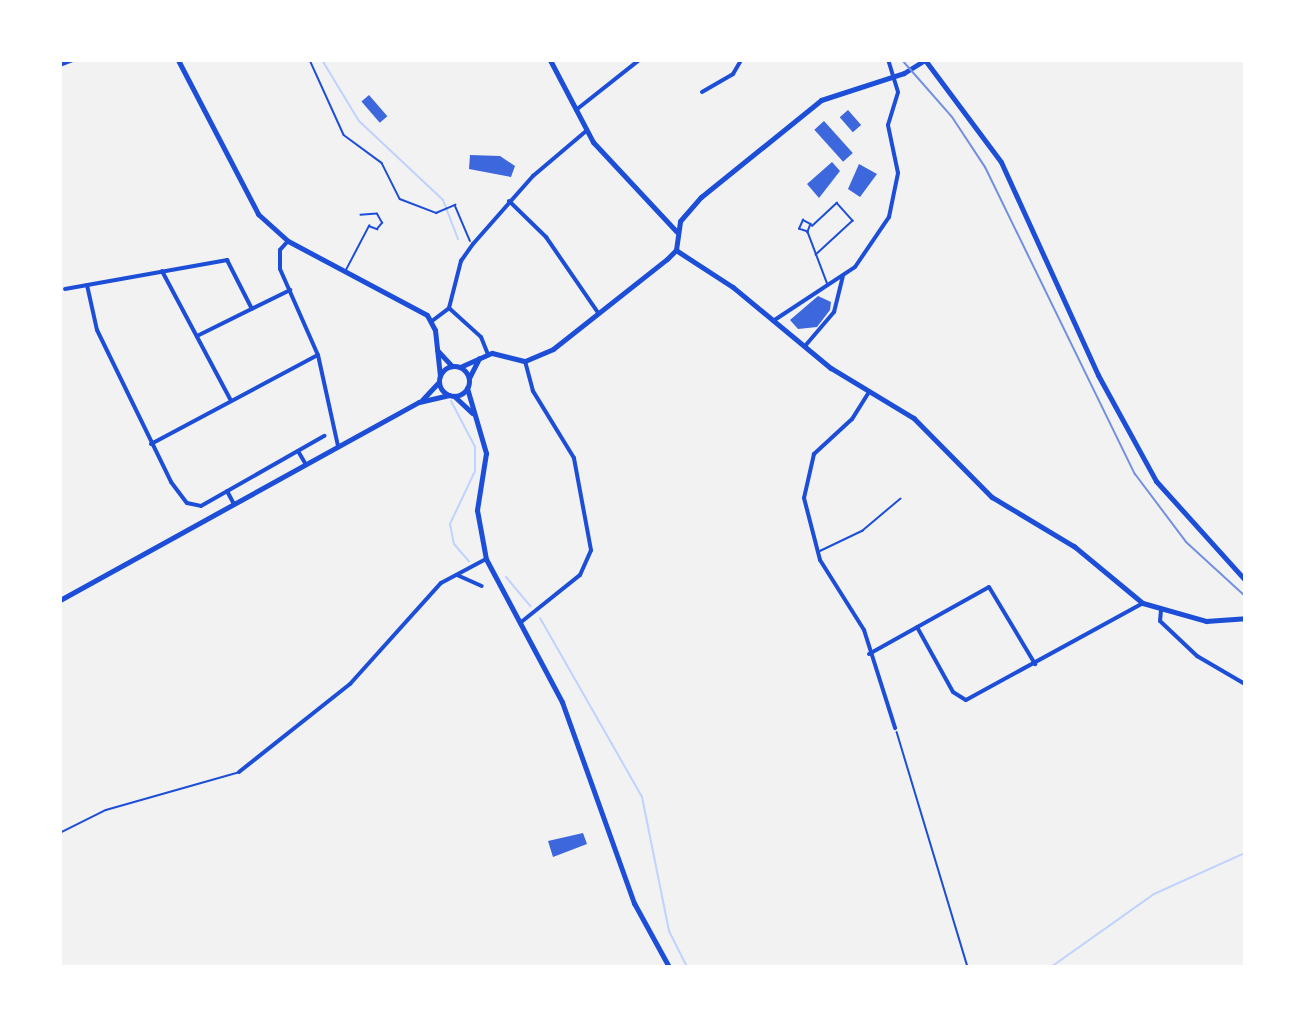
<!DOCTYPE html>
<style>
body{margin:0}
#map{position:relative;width:1305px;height:1027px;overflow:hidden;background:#f2f2f2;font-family:Manrope,sans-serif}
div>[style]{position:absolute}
.stream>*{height:2px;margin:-1px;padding:0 1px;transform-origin:1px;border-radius:1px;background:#bfd3fe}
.building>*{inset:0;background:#3d67dc;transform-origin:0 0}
.path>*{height:1.5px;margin:-0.75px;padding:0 0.75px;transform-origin:0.75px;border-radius:0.75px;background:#1d4ed8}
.service>*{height:1.5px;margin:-0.75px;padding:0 0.75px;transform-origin:0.75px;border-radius:0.75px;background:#1d4ed8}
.minor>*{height:4px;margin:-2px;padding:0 2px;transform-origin:2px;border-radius:2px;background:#1d4ed8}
.tertiary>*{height:4.5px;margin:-2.25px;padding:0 2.25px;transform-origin:2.25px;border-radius:2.25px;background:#1d4ed8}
.secondary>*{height:5px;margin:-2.5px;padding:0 2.5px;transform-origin:2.5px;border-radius:2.5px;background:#1d4ed8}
.primary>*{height:5px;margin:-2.5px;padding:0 2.5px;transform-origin:2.5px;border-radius:2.5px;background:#1d4ed8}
.primary>.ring{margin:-2.5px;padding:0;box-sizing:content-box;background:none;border:5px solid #1d4ed8;border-radius:50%}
.rail>*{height:2px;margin:-1px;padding:0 1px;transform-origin:1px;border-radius:1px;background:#7290e2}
span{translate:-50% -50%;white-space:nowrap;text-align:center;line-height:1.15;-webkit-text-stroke:6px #fff;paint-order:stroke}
.frame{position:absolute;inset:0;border:62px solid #fff;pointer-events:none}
</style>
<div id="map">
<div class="stream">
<i style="left:322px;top:60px;width:71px;rotate:58.8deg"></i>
<i style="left:359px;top:121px;width:115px;rotate:43.2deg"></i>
<i style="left:443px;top:200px;width:42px;rotate:69deg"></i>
<i style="left:451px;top:401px;width:52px;rotate:62.4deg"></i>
<i style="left:475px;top:447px;width:24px;rotate:90deg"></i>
<i style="left:475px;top:471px;width:59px;rotate:115.3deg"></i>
<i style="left:450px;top:524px;width:20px;rotate:79deg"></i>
<i style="left:454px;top:544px;width:23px;rotate:49deg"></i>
<i style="left:506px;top:577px;width:38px;rotate:50deg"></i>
<i style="left:540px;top:618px;width:206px;rotate:60.3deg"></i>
<i style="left:642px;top:797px;width:137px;rotate:78.6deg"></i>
<i style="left:669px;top:931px;width:40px;rotate:63.4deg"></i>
<i style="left:1051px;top:967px;width:126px;rotate:-35.3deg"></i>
<i style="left:1154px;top:894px;width:100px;rotate:-24.3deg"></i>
</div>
<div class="building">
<i style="left:369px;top:95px;width:28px;height:10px;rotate:49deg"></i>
<i style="left:848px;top:110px;width:20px;height:11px;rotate:49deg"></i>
<i style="left:824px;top:121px;width:43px;height:13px;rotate:48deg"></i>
<i style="clip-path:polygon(470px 155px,500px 156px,515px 166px,511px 177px,469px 169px)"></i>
<i style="clip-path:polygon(832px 162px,840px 171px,819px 198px,807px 184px)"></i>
<i style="clip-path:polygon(859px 164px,877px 174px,860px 197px,848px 189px)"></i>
<i style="clip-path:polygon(818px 296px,831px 302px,830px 310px,817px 327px,798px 329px,790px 320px)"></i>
<i style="clip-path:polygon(583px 833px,587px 844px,553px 857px,548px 841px)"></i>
</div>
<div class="path">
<i style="left:310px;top:60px;width:82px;rotate:65.6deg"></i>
<i style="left:344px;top:135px;width:47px;rotate:36.4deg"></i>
<i style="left:382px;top:163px;width:40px;rotate:63.4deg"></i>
<i style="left:400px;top:199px;width:39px;rotate:21deg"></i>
<i style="left:436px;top:213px;width:21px;rotate:-23deg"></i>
<i style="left:455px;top:205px;width:39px;rotate:67deg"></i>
<i style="left:897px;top:732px;width:245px;rotate:73.2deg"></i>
</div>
<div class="service">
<i style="left:812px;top:226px;width:34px;rotate:-43deg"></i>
<i style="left:837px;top:203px;width:24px;rotate:48deg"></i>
<i style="left:853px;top:221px;width:50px;rotate:137.4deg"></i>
<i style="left:808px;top:232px;width:9px;rotate:-162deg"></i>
<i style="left:799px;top:229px;width:10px;rotate:-66deg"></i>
<i style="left:803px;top:220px;width:9px;rotate:27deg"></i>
<i style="left:811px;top:224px;width:9px;rotate:111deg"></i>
<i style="left:808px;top:232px;width:57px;rotate:69.3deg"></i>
<i style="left:346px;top:270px;width:50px;rotate:-62.4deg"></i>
<i style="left:369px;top:226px;width:9px;rotate:21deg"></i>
<i style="left:377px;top:229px;width:8px;rotate:-50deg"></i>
<i style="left:382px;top:223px;width:10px;rotate:-119deg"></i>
<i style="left:377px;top:214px;width:16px;rotate:176deg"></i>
<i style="left:820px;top:551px;width:47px;rotate:-25.5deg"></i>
<i style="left:862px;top:531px;width:50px;rotate:-40.1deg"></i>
<i style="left:60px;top:833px;width:51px;rotate:-26.6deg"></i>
<i style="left:106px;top:810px;width:136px;rotate:-15.8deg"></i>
</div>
<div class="minor">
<i style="left:60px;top:65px;width:14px;rotate:-21deg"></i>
<i style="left:702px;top:92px;width:36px;rotate:-30deg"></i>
<i style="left:733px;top:74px;width:16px;rotate:-60deg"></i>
<i style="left:576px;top:110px;width:80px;rotate:-38.4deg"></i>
<i style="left:509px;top:201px;width:52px;rotate:44.2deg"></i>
<i style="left:546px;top:237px;width:93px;rotate:55.5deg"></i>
<i style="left:288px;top:241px;width:12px;rotate:132deg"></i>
<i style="left:280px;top:250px;width:19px;rotate:90deg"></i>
<i style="left:280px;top:269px;width:94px;rotate:66.2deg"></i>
<i style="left:318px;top:355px;width:93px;rotate:77.6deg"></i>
<i style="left:162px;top:271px;width:147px;rotate:62deg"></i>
<i style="left:87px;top:285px;width:46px;rotate:77.5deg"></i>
<i style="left:97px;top:330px;width:169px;rotate:64deg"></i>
<i style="left:171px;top:482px;width:26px;rotate:53deg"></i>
<i style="left:187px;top:503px;width:14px;rotate:12deg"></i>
<i style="left:201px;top:506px;width:142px;rotate:-29.6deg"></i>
<i style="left:65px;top:289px;width:165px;rotate:-10.1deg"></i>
<i style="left:227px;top:260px;width:55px;rotate:63deg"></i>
<i style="left:449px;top:308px;width:43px;rotate:42.2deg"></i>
<i style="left:481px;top:337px;width:18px;rotate:68deg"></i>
<i style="left:432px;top:321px;width:21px;rotate:-37deg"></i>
<i style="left:449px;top:308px;width:49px;rotate:-75.7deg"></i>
<i style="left:461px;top:261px;width:21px;rotate:-55deg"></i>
<i style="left:473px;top:244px;width:91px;rotate:-48.6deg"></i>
<i style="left:533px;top:176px;width:70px;rotate:-40.3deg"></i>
<i style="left:773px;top:321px;width:98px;rotate:-33.4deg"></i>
<i style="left:855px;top:267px;width:60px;rotate:-55.8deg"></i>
<i style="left:889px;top:217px;width:45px;rotate:-78.4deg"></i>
<i style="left:898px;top:173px;width:49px;rotate:-101.8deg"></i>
<i style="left:888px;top:125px;width:34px;rotate:-73deg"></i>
<i style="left:898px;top:92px;width:34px;rotate:-107deg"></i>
<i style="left:197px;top:336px;width:104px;rotate:-26.3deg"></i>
<i style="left:805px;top:346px;width:45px;rotate:-49.5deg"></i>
<i style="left:834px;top:312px;width:36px;rotate:-76deg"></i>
<i style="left:869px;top:392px;width:32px;rotate:122deg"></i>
<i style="left:852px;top:419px;width:52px;rotate:137.4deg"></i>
<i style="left:814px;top:454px;width:45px;rotate:102.8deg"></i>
<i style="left:804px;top:498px;width:64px;rotate:75.5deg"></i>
<i style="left:820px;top:560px;width:83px;rotate:57.8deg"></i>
<i style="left:864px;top:630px;width:103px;rotate:72.4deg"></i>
<i style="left:151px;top:444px;width:189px;rotate:-28.1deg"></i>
<i style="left:298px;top:451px;width:16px;rotate:60deg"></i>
<i style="left:227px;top:491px;width:15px;rotate:62deg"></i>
<i style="left:457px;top:575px;width:27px;rotate:24deg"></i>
<i style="left:1161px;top:610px;width:11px;rotate:95deg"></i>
<i style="left:1160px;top:621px;width:51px;rotate:43.4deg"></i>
<i style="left:1197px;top:656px;width:56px;rotate:30.3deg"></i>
<i style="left:520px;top:623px;width:77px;rotate:-38.7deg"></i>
<i style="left:580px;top:575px;width:27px;rotate:-66deg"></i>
<i style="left:591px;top:550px;width:94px;rotate:-100.5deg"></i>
<i style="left:574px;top:458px;width:79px;rotate:-121.5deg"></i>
<i style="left:533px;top:391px;width:31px;rotate:-105deg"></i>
<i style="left:917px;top:627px;width:74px;rotate:61deg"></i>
<i style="left:953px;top:692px;width:15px;rotate:32deg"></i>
<i style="left:966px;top:700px;width:202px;rotate:-28.7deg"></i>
<i style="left:869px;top:654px;width:137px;rotate:-29.2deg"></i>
<i style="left:989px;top:587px;width:90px;rotate:59.1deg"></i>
<i style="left:239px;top:772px;width:142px;rotate:-38.4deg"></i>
<i style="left:350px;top:684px;width:136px;rotate:-48deg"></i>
<i style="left:441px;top:583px;width:51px;rotate:-28.1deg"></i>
</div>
<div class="tertiary">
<i style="left:676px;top:250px;width:68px;rotate:33deg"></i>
<i style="left:733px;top:287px;width:127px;rotate:39.6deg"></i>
<i style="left:831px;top:368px;width:97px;rotate:31.1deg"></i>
<i style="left:914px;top:418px;width:111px;rotate:45.4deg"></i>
<i style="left:992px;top:497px;width:96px;rotate:30.9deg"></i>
<i style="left:1074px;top:546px;width:89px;rotate:39.6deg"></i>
<i style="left:1143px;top:603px;width:66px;rotate:15.9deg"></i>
<i style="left:1206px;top:621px;width:39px;rotate:-4deg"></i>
</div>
<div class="secondary">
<i style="left:550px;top:60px;width:93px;rotate:62.3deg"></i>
<i style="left:593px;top:142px;width:122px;rotate:47deg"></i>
<i style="left:925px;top:60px;width:127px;rotate:53.3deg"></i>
<i style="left:1001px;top:162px;width:234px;rotate:65.5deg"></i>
<i style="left:1098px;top:375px;width:121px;rotate:61.3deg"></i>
<i style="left:1156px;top:481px;width:133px;rotate:48deg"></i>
</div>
<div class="primary">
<i style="left:178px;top:60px;width:174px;rotate:62.5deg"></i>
<i style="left:258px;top:214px;width:40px;rotate:42deg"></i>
<i style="left:288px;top:241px;width:157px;rotate:28deg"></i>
<i style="left:427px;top:315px;width:17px;rotate:62deg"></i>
<i style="left:435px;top:330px;width:46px;rotate:83.8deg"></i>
<i style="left:437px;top:350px;width:22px;rotate:47deg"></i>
<i class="ring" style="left:439px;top:366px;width:25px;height:25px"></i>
<i style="left:460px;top:367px;width:35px;rotate:-24deg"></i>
<i style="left:492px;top:353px;width:34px;rotate:14deg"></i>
<i style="left:525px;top:361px;width:30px;rotate:-23deg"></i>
<i style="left:553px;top:349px;width:145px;rotate:-38.3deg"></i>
<i style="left:667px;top:259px;width:13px;rotate:-45deg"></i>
<i style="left:676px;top:250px;width:29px;rotate:-82deg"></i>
<i style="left:680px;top:221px;width:32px;rotate:-49deg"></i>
<i style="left:701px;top:197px;width:154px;rotate:-38.9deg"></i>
<i style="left:821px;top:100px;width:87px;rotate:-18deg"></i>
<i style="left:904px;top:73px;width:25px;rotate:-32deg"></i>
<i style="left:469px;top:378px;width:22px;rotate:-63deg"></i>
<i style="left:467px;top:388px;width:68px;rotate:73.7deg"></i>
<i style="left:486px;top:453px;width:58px;rotate:99deg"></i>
<i style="left:477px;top:510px;width:50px;rotate:79.6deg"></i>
<i style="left:486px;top:559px;width:162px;rotate:62deg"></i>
<i style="left:562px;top:702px;width:214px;rotate:70.3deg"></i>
<i style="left:634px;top:903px;width:73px;rotate:61.3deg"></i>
<i style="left:454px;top:396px;width:25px;rotate:43deg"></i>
<i style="left:422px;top:400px;width:25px;rotate:-47deg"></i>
<i style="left:60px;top:600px;width:410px;rotate:-28.9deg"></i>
<i style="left:419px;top:402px;width:31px;rotate:-13deg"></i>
</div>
<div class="rail">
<i style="left:902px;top:60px;width:76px;rotate:48.7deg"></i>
<i style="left:952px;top:117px;width:60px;rotate:56.6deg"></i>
<i style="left:985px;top:167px;width:342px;rotate:64deg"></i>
<i style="left:1135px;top:474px;width:85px;rotate:53.1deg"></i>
<i style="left:1186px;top:542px;width:80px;rotate:42.5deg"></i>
</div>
<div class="frame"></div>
</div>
